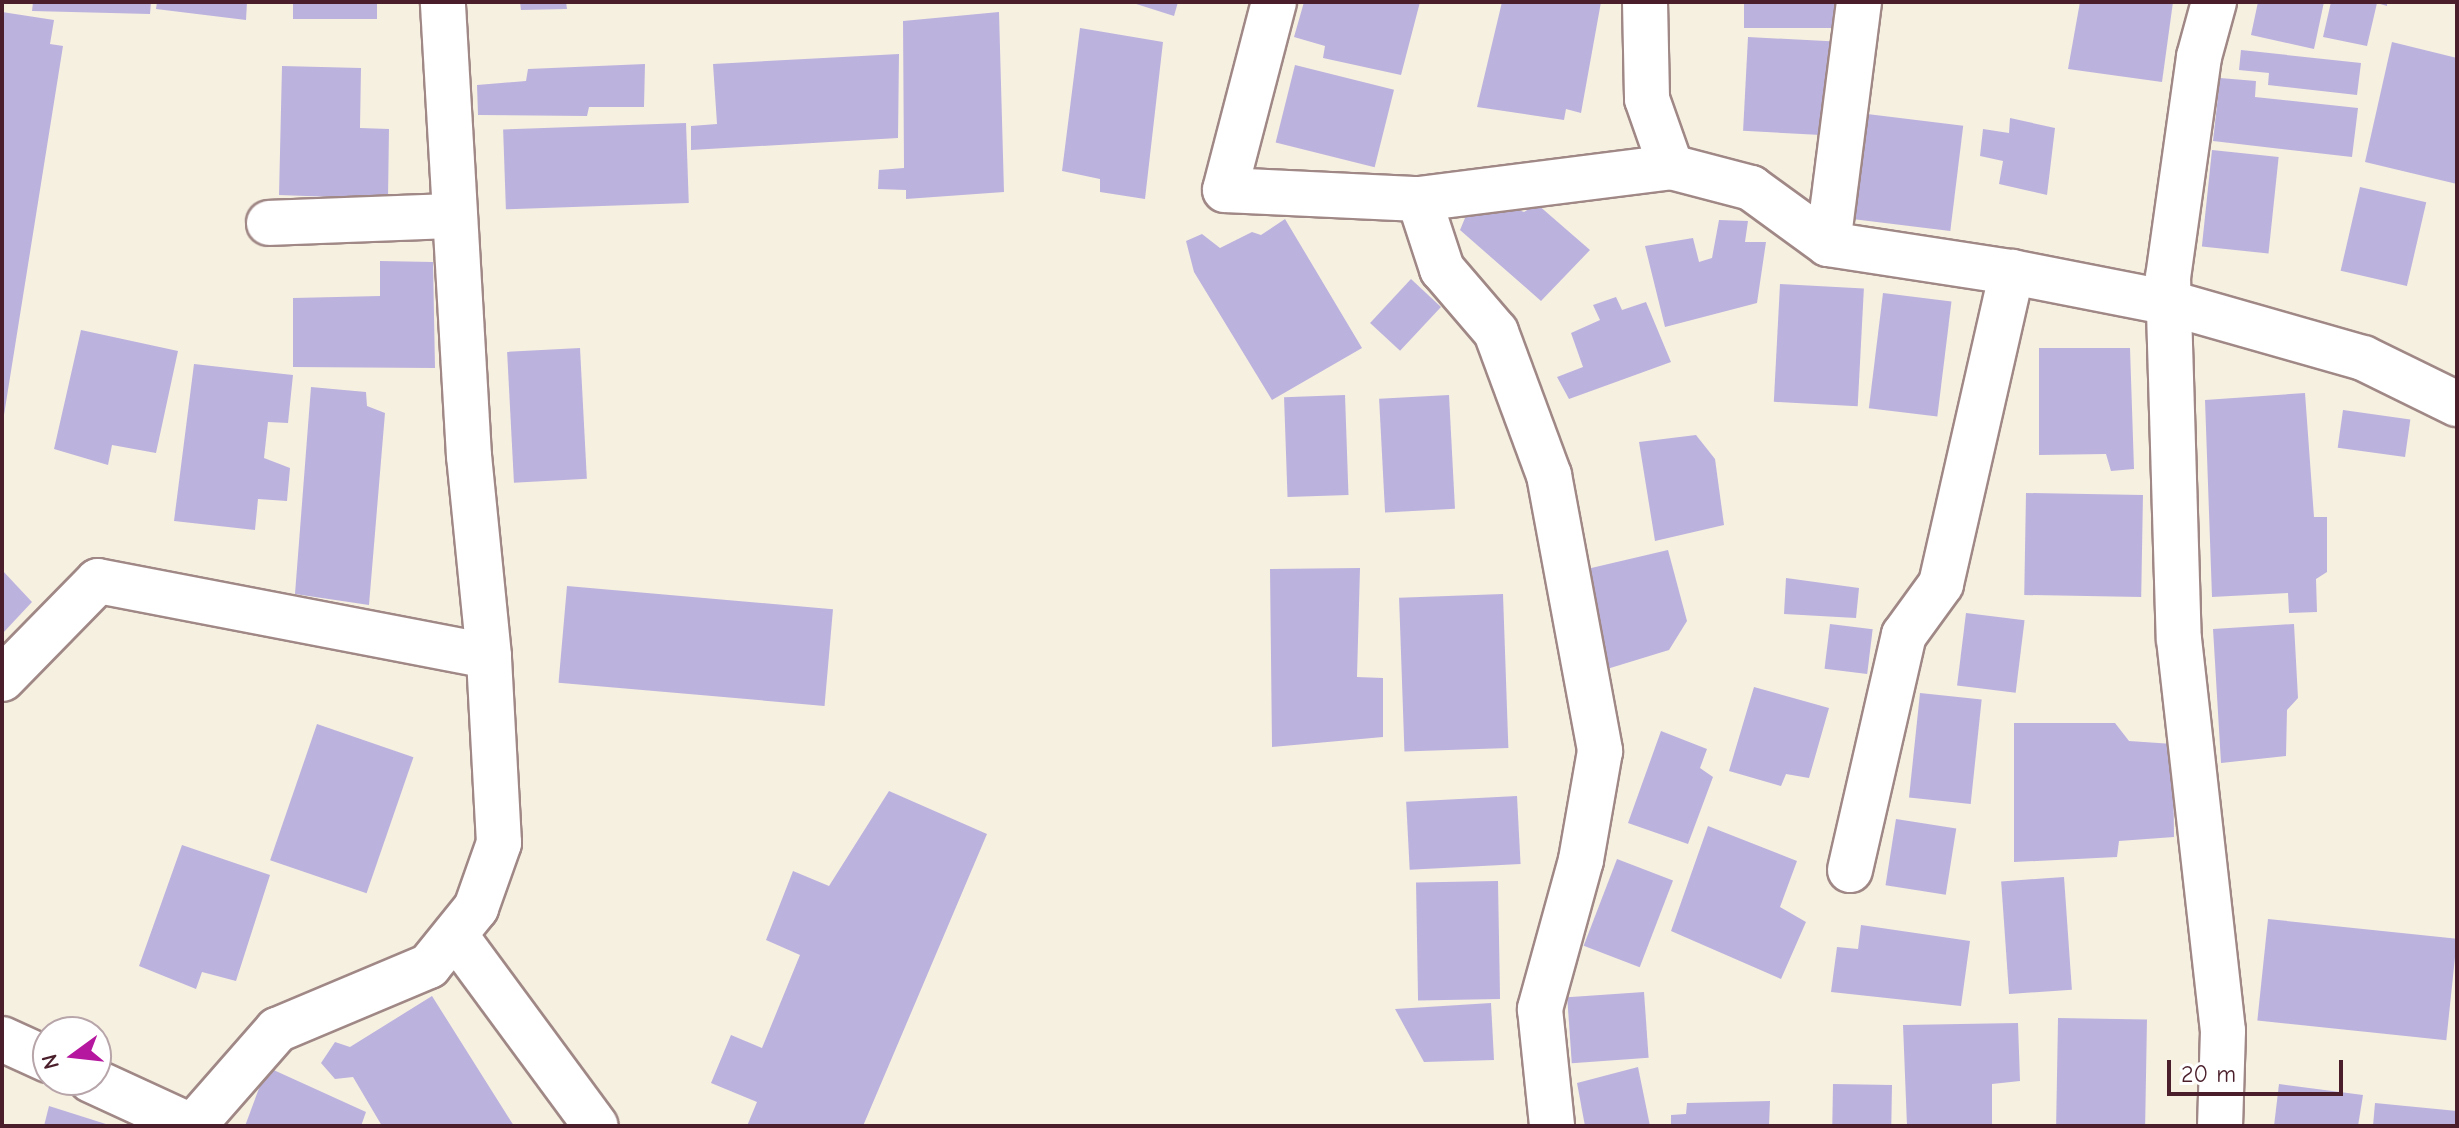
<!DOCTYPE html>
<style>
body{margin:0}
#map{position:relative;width:2459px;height:1128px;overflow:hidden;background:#f6f0e1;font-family:"Comic Neue",sans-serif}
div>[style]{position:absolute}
.building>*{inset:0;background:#bcb2de;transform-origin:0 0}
.roads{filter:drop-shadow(2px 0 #a08886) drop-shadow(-2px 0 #a08886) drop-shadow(0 2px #a08886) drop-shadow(0 -2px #a08886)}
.street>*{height:44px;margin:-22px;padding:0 22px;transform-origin:22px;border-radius:22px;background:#fff}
span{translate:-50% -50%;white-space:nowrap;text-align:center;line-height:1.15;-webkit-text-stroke:6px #fff;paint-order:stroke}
.frame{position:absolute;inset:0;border:4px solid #4a1f2b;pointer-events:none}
.north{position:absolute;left:32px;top:1016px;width:80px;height:80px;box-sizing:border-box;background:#fff;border:2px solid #b7a5aa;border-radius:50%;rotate:255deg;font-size:22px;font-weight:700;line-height:32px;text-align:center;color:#4a1f2b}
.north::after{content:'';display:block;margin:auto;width:28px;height:36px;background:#b5179e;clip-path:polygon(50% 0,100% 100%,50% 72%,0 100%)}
.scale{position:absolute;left:2167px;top:1060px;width:176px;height:36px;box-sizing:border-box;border:4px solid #4a1f2b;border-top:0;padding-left:10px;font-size:24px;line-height:28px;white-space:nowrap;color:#4a1f2b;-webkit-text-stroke:6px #fff;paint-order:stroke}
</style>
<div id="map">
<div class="building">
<i style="clip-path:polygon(33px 2px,151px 2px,150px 14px,32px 11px)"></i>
<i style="clip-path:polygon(157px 2px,247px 2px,246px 20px,156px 9px)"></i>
<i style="left:293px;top:2px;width:84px;height:17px"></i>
<i style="clip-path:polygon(520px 2px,566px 2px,567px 9px,521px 10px)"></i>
<i style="clip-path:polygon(1130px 2px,1178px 2px,1174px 16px)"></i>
<i style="clip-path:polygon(1304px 2px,1420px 2px,1401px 75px,1323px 58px,1325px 46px,1294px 37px)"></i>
<i style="clip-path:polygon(1502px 2px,1601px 2px,1581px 113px,1566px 109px,1564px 120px,1477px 107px)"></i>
<i style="left:1744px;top:2px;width:105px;height:26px"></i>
<i style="clip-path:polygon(2080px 2px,2173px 2px,2162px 82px,2068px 69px)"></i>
<i style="clip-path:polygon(2258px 2px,2324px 2px,2314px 49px,2251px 35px)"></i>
<i style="clip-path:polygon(2331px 2px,2387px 2px,2387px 6px,2377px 3px,2367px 46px,2323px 37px)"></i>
<i style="clip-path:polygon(2px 12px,54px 20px,50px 44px,63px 46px,4px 415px)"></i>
<i style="clip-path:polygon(999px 12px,1004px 192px,906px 199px,906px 190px,878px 189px,879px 170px,904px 168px,903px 21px)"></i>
<i style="clip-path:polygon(1080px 28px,1163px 42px,1145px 199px,1100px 192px,1100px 179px,1062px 171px)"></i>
<i style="left:1748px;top:37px;width:97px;height:94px;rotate:3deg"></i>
<i style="clip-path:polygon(2392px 42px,2457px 58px,2457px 184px,2365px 162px)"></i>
<i style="clip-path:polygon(2241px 50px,2361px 63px,2357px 95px,2268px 85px,2269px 73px,2239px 70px)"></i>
<i style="clip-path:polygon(899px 54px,898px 138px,691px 150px,691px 126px,717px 124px,713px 64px)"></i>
<i style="clip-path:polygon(645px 64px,644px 107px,589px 107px,587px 116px,478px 115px,477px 85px,526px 81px,528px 69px)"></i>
<i style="left:1295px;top:65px;width:102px;height:80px;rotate:14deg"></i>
<i style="clip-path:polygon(282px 66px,361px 68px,360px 128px,389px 129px,388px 199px,279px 195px)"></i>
<i style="clip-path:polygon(2220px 78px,2256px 81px,2255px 97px,2358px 108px,2352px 157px,2213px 141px)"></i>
<i style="left:1859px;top:113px;width:105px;height:106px;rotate:7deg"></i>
<i style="clip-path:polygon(2010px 118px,2055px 128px,2047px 195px,1999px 184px,2003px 161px,1980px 156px,1983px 129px,2009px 133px)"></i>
<i style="left:686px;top:123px;width:80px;height:183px;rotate:88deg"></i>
<i style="left:2212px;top:150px;width:67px;height:97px;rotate:6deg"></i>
<i style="left:2360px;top:187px;width:68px;height:86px;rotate:13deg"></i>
<i style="clip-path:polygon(1500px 203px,1524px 212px,1537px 204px,1590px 250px,1541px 301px,1460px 230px,1470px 206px)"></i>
<i style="clip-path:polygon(1285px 219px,1362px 348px,1272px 400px,1194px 272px,1186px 241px,1202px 234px,1220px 248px,1252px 232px,1261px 235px)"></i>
<i style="clip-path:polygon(1719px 220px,1748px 221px,1745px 242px,1766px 242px,1757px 303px,1665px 327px,1645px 246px,1693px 238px,1699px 262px,1712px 258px)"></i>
<i style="clip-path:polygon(380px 261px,433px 262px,435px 368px,293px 367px,293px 298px,380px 296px)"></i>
<i style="left:1411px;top:279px;width:41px;height:60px;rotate:43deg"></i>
<i style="left:1780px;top:284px;width:84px;height:118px;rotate:3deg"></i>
<i style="left:1883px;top:293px;width:69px;height:116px;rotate:7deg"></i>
<i style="clip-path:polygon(1616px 297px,1622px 310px,1646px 302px,1671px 362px,1569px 399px,1557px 377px,1583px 367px,1571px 333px,1600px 320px,1593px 305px)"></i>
<i style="clip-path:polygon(81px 330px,178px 351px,156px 453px,112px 445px,108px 465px,54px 449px)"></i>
<i style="left:580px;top:348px;width:131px;height:73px;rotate:87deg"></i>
<i style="clip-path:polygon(2039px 348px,2130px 348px,2134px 469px,2111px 471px,2106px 454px,2039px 455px)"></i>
<i style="clip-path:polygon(194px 364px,293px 375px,288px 423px,268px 422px,264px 458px,290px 468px,287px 501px,258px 499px,255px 530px,174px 521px)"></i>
<i style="clip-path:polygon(311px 387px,366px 392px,367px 406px,385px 413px,369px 605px,295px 594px)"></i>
<i style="clip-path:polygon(2305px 393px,2314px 517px,2327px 517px,2327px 572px,2316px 579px,2317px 612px,2289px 613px,2288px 593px,2212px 597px,2205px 400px)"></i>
<i style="left:1345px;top:395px;width:100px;height:61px;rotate:88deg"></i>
<i style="left:1449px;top:395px;width:114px;height:70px;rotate:87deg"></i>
<i style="left:2343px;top:410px;width:68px;height:38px;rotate:8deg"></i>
<i style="clip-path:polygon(1696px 435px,1715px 459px,1724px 525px,1655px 541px,1639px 442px)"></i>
<i style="left:2026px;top:493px;width:117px;height:102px;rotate:1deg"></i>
<i style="clip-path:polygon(1668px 550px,1687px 621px,1669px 650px,1607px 669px,1587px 569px)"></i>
<i style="clip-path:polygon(1360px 568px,1357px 677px,1383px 678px,1383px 737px,1272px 747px,1270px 569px)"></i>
<i style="clip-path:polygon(2px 570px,32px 602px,2px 634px)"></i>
<i style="clip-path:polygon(1786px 578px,1859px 588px,1856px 618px,1784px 614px)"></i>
<i style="left:567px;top:586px;width:267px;height:97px;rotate:5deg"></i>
<i style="left:1503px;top:594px;width:154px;height:104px;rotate:88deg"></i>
<i style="left:1966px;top:613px;width:59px;height:73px;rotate:7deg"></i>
<i style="left:1830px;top:624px;width:43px;height:45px;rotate:7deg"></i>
<i style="clip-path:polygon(2294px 624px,2298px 698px,2287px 710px,2286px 756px,2221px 763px,2213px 629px)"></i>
<i style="clip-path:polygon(1754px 687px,1829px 708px,1809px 778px,1786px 774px,1781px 786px,1729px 771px)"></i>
<i style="left:1920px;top:693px;width:62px;height:105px;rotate:6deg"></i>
<i style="clip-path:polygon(2014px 723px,2115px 723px,2129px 741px,2173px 744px,2174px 837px,2119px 841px,2117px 857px,2014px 862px)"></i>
<i style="left:317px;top:724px;width:102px;height:144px;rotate:19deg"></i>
<i style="clip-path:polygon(1661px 731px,1707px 749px,1700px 768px,1713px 777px,1688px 844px,1628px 823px)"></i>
<i style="clip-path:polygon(889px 791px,987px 834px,863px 1126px,747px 1126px,757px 1102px,711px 1083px,731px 1035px,762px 1048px,800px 955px,766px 940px,793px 871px,829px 886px)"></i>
<i style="left:1517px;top:796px;width:68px;height:111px;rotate:87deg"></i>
<i style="left:1896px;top:819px;width:61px;height:67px;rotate:9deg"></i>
<i style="clip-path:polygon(1708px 826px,1797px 861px,1780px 907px,1806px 922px,1781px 979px,1671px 931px)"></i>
<i style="clip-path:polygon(182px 845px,270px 875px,236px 981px,202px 972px,196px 989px,139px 966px)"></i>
<i style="left:1617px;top:859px;width:60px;height:93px;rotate:21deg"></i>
<i style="left:2064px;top:877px;width:113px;height:63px;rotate:86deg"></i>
<i style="left:1498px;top:881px;width:118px;height:82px;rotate:89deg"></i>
<i style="left:2268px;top:919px;width:190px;height:102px;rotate:6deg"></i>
<i style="clip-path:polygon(1861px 925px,1970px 941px,1961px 1006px,1831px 992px,1837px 947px,1858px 949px)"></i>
<i style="left:1644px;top:992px;width:66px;height:77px;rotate:86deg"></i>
<i style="clip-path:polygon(432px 996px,514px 1126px,382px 1126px,353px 1077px,335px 1079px,321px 1063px,335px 1042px,350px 1047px)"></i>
<i style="clip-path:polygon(1491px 1003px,1494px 1060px,1424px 1062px,1395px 1009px)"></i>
<i style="left:2058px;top:1018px;width:89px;height:108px;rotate:1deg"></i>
<i style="clip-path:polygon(2018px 1023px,2020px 1081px,1992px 1084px,1992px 1126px,1907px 1126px,1903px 1025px)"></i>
<i style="clip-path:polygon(267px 1067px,366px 1112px,361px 1126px,245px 1126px)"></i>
<i style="clip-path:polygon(1638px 1067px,1650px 1126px,1585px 1126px,1577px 1083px)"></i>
<i style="left:1833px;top:1084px;width:59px;height:42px;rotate:1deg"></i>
<i style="clip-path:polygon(2279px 1084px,2363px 1095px,2358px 1126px,2274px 1126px)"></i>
<i style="clip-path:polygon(1770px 1101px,1769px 1126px,1671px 1126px,1671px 1115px,1686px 1114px,1687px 1103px)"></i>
<i style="clip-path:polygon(2375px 1103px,2457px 1111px,2457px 1126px,2373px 1126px)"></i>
<i style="clip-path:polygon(49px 1106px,109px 1125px,109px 1126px,44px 1126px)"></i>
</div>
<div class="roads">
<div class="street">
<i style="left:1274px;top:2px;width:194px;rotate:104.6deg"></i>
<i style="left:1225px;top:190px;width:194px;rotate:2.7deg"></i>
<i style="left:1419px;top:199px;width:254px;rotate:-7.2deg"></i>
<i style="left:1645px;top:2px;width:97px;rotate:88.8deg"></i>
<i style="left:1647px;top:99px;width:72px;rotate:70.6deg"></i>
<i style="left:1671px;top:167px;width:83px;rotate:14.7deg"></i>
<i style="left:1751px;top:188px;width:95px;rotate:36deg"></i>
<i style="left:1828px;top:244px;width:186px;rotate:8.7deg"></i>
<i style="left:2012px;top:272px;width:161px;rotate:11.1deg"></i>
<i style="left:2170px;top:303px;width:201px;rotate:15.9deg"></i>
<i style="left:2363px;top:358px;width:105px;rotate:26.1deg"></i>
<i style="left:2214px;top:2px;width:57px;rotate:105.3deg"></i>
<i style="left:2199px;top:57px;width:222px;rotate:98deg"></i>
<i style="left:2168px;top:277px;width:362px;rotate:88.3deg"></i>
<i style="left:2179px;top:639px;width:394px;rotate:83.6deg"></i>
<i style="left:2223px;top:1031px;width:95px;rotate:91.8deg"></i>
<i style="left:1419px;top:199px;width:74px;rotate:71.8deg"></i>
<i style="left:1442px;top:269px;width:83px;rotate:49.4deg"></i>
<i style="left:1496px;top:332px;width:153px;rotate:69.7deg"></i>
<i style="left:1549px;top:475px;width:281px;rotate:79.5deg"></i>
<i style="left:1600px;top:751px;width:111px;rotate:99.9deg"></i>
<i style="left:1581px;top:860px;width:155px;rotate:105.4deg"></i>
<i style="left:1540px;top:1009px;width:118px;rotate:84.1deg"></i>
<i style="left:269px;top:223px;width:186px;rotate:-2.2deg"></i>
<i style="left:1828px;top:244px;width:244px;rotate:-82.7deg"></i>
<i style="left:2px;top:679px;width:137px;rotate:-45.6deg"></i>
<i style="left:98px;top:581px;width:398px;rotate:10.9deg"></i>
<i style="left:1850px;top:870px;width:241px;rotate:-77.1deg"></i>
<i style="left:1904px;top:635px;width:63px;rotate:-54deg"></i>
<i style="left:1941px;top:584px;width:320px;rotate:-77.2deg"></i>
<i style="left:455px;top:935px;width:237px;rotate:53.6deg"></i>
<i style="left:2px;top:1039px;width:51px;rotate:24.5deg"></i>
<i style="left:91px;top:1080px;width:110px;rotate:24.7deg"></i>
<i style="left:193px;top:1126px;width:128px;rotate:-48.8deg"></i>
<i style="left:277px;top:1030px;width:165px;rotate:-22.8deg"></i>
<i style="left:429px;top:966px;width:75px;rotate:-51deg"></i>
<i style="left:476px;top:908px;width:69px;rotate:-70.5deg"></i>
<i style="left:499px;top:843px;width:187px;rotate:-93.1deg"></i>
<i style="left:489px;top:656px;width:201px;rotate:-95.7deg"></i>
<i style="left:469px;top:456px;width:455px;rotate:-93.3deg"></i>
</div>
</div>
<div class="frame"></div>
<div class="north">N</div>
<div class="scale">20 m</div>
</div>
